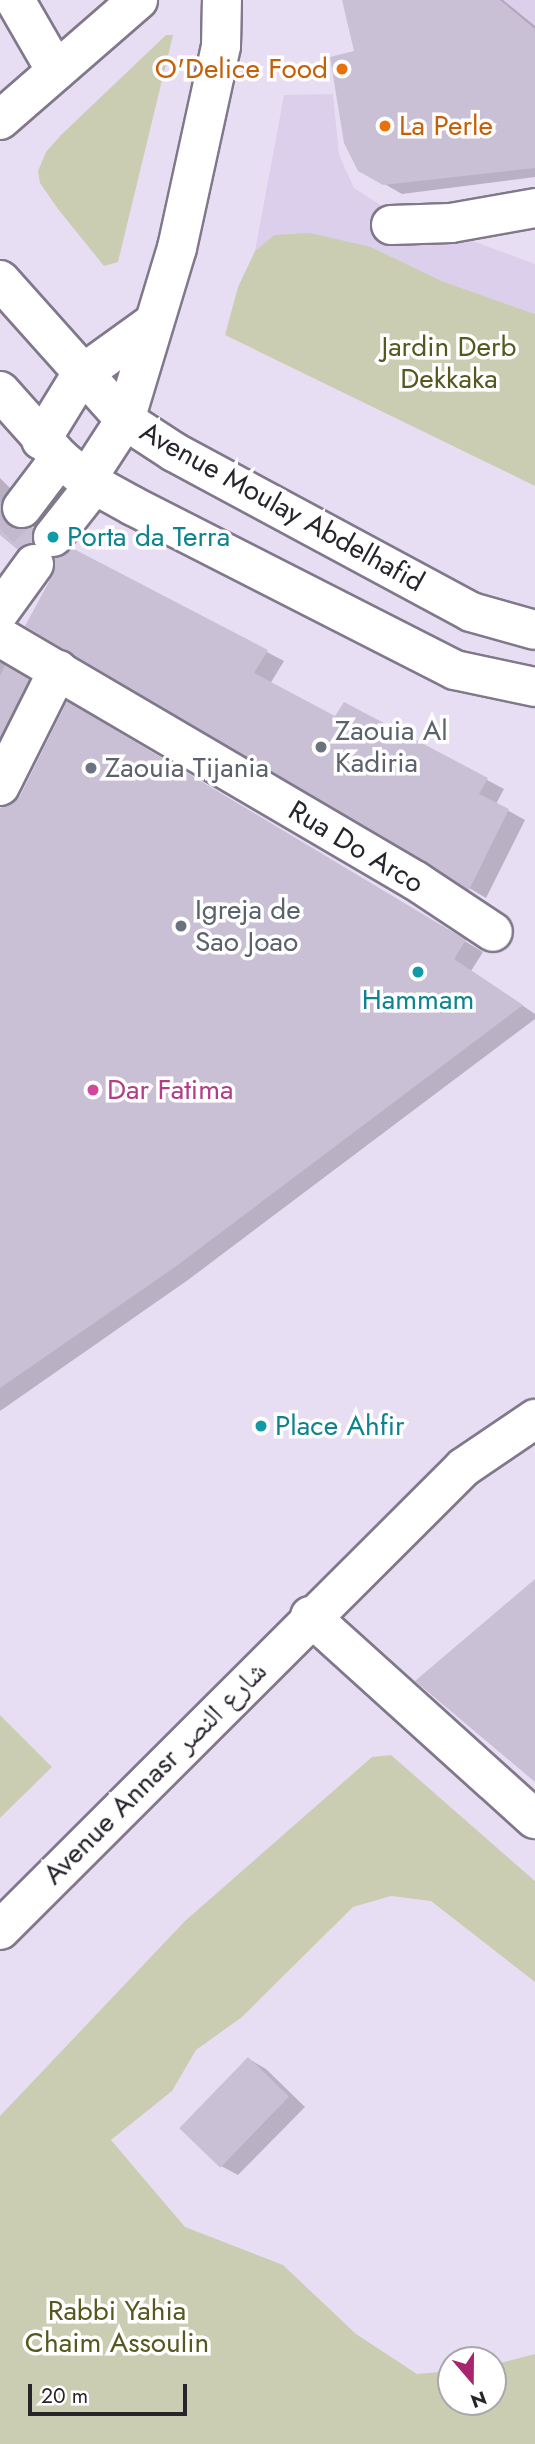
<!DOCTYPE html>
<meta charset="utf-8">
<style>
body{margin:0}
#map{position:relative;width:535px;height:2444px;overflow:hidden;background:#e8def4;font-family:Jost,"Noto Naskh Arabic",sans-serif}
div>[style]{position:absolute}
.built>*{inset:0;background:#dccfec}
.green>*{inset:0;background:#cbcdb3}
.shadow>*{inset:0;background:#0003}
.building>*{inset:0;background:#cac0d6;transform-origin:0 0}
.minor-tunnel>*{height:38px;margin-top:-19px;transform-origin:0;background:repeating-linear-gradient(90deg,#c2b9cc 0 38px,transparent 0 57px)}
.roads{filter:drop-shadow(2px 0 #81788b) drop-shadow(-2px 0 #81788b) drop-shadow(0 2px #81788b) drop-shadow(0 -2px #81788b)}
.minor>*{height:38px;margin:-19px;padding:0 19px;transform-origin:19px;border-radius:19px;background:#fff}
.dots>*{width:19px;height:19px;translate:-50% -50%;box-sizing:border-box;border:4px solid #fff;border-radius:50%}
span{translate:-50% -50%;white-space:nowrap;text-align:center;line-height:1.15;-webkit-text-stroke:7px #fff;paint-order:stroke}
.food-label{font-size:28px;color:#c56008}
.right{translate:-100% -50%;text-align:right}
.left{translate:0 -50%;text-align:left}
.park-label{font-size:28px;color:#56581e}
.street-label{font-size:28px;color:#28242c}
.culture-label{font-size:28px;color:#0d838f}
.worship-label{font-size:28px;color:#5b616d}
.hotel-label{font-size:28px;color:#b23c85}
.north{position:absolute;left:437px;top:2346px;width:70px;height:70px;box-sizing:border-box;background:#fff;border:2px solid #a9a7ab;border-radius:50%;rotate:160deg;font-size:19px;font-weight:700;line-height:28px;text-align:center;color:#28242c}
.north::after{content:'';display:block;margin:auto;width:24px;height:32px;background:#a8246f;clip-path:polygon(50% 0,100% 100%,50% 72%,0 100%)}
.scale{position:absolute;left:28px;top:2384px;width:159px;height:32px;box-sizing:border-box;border:4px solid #28242c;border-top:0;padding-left:9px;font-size:21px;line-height:24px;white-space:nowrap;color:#28242c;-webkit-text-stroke:5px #fff;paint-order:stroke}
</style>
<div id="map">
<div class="built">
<i style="clip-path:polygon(501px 0,535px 0,535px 29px,500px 0)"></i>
<i style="clip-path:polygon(333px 94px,339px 155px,354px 188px,388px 210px,535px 264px,535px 314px,442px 281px,371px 247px,274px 235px,255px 251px,284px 95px)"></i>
</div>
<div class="green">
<i style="clip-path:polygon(166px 35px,173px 35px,118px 262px,104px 266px,58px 209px,40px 183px,38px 171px,46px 152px,61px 135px)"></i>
<i style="clip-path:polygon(310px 233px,371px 247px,442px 281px,535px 314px,535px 486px,225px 335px,238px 287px,255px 251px,274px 235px)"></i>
<i style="clip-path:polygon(0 1715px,52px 1767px,0 1818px)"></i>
<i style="clip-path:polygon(391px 1755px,535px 1881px,535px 1982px,431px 1901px,391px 1896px,353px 1907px,242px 2017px,196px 2050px,172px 2091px,111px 2140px,185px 2227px,283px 2265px,356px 2334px,417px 2374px,451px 2371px,451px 2402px,493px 2402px,493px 2365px,535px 2354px,535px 2444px,0 2444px,0 2116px,185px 1921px,372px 1757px)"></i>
</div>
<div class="shadow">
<i style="clip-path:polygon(344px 0,503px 0,535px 26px,535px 177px,402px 194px,360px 170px,357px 53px)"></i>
<i style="clip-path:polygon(0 478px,14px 492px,0 504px)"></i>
<i style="clip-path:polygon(0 513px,19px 528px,31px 529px,48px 539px,36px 558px,0 532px)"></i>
<i style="clip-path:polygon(72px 550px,284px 661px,270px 684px,336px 718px,344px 704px,504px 789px,496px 804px,525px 820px,486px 898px,27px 625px)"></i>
<i style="clip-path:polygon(0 660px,46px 691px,0 783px)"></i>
<i style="clip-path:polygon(67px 704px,483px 952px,471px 971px,535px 1014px,535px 1019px,188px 1280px,0 1411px,0 809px,21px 798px)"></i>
<i style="clip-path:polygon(249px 2059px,266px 2069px,305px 2107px,238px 2175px,221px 2166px)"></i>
</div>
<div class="building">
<i style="clip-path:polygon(342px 0,500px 0,535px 29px,535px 168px,383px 185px,358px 171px,344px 143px,330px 57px,354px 51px)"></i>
<i style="clip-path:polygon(0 511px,9px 526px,34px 528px,32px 543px,18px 550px,0 535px)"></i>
<i style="clip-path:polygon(72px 548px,268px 650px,254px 673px,335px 716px,344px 702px,488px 778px,479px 794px,509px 809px,469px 890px,25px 626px,52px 576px,55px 558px)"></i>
<i style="clip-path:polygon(5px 665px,29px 679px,0 737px,0 676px)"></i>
<i style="clip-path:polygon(67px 701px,466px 940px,454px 959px,523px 1005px,175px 1267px,0 1388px,0 808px,20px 796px)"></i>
<i style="clip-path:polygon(535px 1579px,535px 1782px,415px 1681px)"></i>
<i style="left:248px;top:2057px;width:57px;height:99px;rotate:44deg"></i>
</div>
<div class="minor-tunnel">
<i style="left:0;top:529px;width:30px;rotate:-44deg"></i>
</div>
<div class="roads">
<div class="minor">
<i style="left:15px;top:0;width:82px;rotate:60deg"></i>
<i style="left:0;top:120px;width:183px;rotate:-41deg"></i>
<i style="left:391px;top:225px;width:60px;rotate:-1.9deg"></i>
<i style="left:451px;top:223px;width:85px;rotate:-10.1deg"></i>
<i style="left:0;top:280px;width:188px;rotate:48.2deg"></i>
<i style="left:125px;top:420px;width:59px;rotate:33.1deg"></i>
<i style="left:174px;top:452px;width:337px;rotate:28.3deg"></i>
<i style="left:471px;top:612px;width:66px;rotate:15.7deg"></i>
<i style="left:0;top:391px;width:90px;rotate:48.2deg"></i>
<i style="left:60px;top:458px;width:34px;rotate:40deg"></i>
<i style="left:86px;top:480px;width:54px;rotate:29deg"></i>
<i style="left:133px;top:506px;width:361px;rotate:27deg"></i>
<i style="left:455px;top:670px;width:82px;rotate:12deg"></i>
<i style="left:41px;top:440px;width:76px;rotate:-58.4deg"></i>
<i style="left:81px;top:375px;width:89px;rotate:-35.8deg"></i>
<i style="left:86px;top:480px;width:72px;rotate:-57deg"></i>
<i style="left:125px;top:420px;width:180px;rotate:-73.2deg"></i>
<i style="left:177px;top:248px;width:207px;rotate:-77.7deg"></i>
<i style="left:221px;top:46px;width:46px;rotate:-88.8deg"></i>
<i style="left:22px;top:508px;width:63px;rotate:-52.8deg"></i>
<i style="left:53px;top:537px;width:66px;rotate:-51.7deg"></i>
<i style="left:0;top:611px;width:58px;rotate:-54.1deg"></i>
<i style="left:0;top:637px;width:482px;rotate:30.4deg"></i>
<i style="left:416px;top:881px;width:92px;rotate:33.5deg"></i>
<i style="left:0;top:786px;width:130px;rotate:-63.4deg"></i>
<i style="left:310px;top:1616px;width:303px;rotate:42.1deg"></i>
<i style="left:0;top:1930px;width:655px;rotate:-44.94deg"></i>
<i style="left:464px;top:1467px;width:86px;rotate:-34.1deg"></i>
</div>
</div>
<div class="dots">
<i style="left:342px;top:69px;background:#e8710a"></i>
<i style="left:385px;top:126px;background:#e8710a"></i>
<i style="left:53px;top:537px;background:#0f9aa8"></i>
<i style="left:321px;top:747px;background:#6b7280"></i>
<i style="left:91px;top:768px;background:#6b7280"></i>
<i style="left:181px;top:926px;background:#6b7280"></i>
<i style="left:418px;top:972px;background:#0f9aa8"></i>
<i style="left:93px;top:1090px;background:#d1479c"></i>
<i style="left:261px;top:1426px;background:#0f9aa8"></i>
</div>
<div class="food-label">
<span class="right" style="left:328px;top:69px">O'Delice Food</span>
<span class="left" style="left:399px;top:126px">La Perle</span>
</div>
<div class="park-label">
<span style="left:449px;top:363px">Jardin Derb<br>Dekkaka</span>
<span style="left:117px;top:2327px">Rabbi Yahia<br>Chaim Assoulin</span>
</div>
<div class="street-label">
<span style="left:282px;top:507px;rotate:29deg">Avenue Moulay Abdelhafid</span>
<span style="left:356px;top:847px;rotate:31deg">Rua Do Arco</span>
<span style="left:155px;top:1773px;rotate:-45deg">Avenue Annasr شارع النصر</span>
</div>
<div class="culture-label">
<span class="left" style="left:67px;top:537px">Porta da Terra</span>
<span style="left:418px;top:1000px">Hammam</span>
<span class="left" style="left:275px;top:1426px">Place Ahfir</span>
</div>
<div class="worship-label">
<span class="left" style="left:335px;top:747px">Zaouia Al<br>Kadiria</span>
<span class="left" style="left:105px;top:768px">Zaouia Tijania</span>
<span class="left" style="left:195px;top:926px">Igreja de<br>Sao Joao</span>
</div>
<div class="hotel-label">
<span class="left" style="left:107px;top:1090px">Dar Fatima</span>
</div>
<div class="north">N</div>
<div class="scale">20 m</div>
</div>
